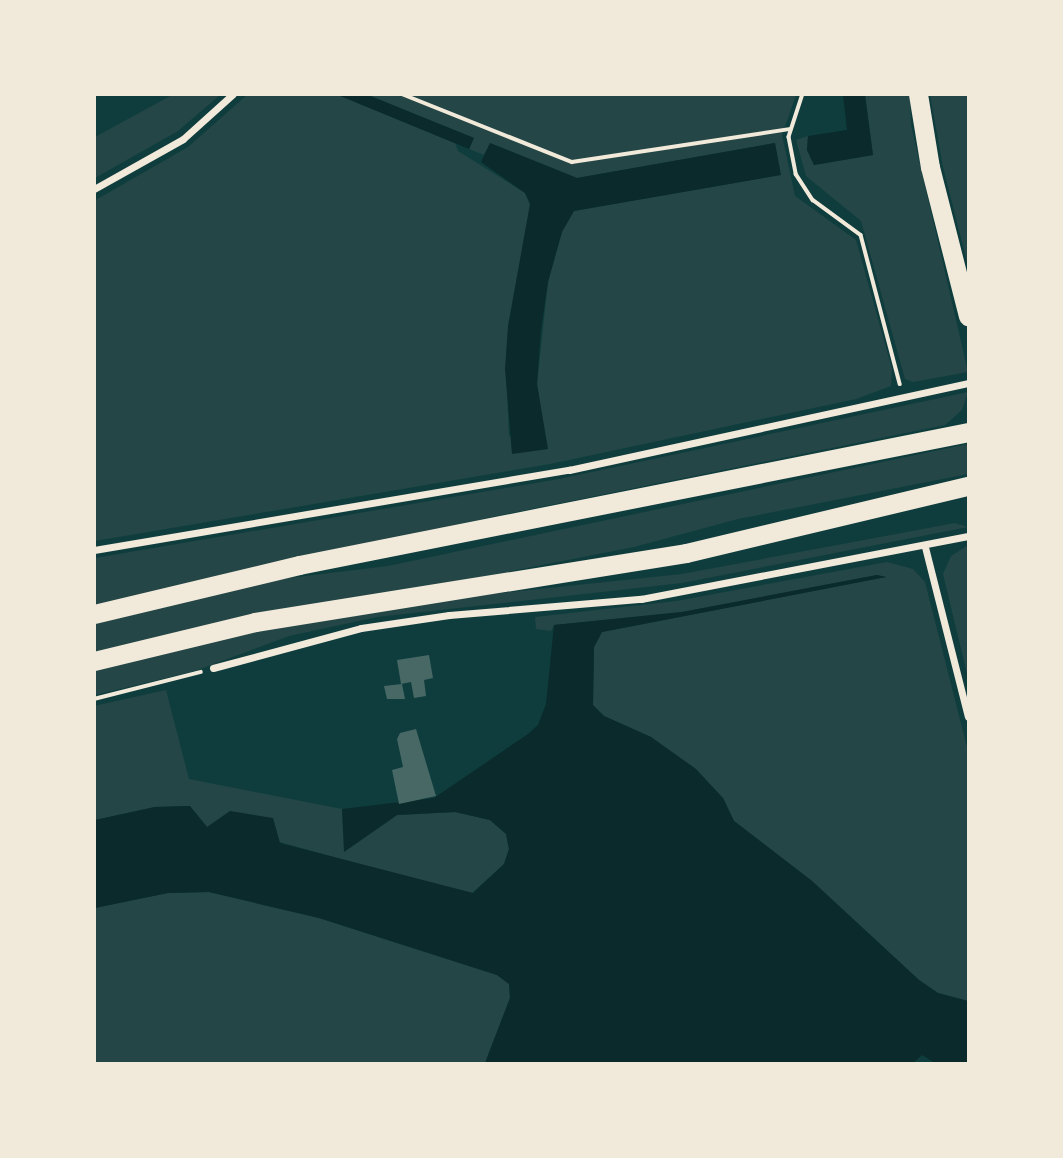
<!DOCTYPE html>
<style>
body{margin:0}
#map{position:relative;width:1063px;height:1158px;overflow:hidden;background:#0f3d3e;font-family:"Alegreya Sans",sans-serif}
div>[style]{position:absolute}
.green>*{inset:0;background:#244646}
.water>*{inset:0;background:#0a2a2b}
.building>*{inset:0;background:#486865}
.path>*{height:3.5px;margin:-1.75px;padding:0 1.75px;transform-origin:1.75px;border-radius:1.75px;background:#f1e9da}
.minor>*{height:7px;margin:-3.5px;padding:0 3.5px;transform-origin:3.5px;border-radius:3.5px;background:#f1e9da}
.trunk>*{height:19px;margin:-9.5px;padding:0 9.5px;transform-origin:9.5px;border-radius:9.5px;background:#f1e9da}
span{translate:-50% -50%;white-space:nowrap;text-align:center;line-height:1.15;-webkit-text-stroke:6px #f1e9da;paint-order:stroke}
.frame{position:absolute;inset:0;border:96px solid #f1e9da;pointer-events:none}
</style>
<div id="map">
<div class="green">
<i style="clip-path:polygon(172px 95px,220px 95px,178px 131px,95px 178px,95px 137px)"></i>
<i style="clip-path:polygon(247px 95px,338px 95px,455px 143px,458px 151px,525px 193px,530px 204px,506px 369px,509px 436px,547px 449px,537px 384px,548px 282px,562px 231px,573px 211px,780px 175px,775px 143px,577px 178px,490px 143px,484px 155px,469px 149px,474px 138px,368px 95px,796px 95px,782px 135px,795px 196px,856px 240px,892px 369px,891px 386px,856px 399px,550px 464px,95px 541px,94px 201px,188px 147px)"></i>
<i style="clip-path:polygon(865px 95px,910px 95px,911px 125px,968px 372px,913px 382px,905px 379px,861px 221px,806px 176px,796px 140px,808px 136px,807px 150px,814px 165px,873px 155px)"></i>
<i style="clip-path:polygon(930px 95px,968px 95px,968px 266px,943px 167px)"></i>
<i style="clip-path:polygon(968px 392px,962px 410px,945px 425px,487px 518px,95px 607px,95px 558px,559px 479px)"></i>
<i style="clip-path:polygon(968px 444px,968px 474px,738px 519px,634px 547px,95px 653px,95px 623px,281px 579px,388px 566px)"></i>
<i style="clip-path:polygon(955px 523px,968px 527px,682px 583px,377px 617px,289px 636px,195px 671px,95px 695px,95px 669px,254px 630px,481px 595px,682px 574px)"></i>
<i style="clip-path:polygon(968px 545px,968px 678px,943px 574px,951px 556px)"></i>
<i style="clip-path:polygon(887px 562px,913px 569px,925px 582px,968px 751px,968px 1001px,938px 993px,919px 980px,812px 881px,734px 821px,723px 798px,651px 737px,604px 716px,593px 705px,594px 647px,602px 632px,886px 577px,877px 575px,682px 612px,554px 625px,551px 631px,536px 629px,535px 617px,676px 601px)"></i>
<i style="clip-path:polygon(166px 690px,189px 779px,342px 809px,345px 851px,397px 815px,455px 812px,490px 820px,506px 834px,509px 849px,504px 864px,472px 893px,458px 892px,216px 824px,207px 827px,190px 806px,155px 807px,95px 820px,94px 706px)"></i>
<i style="clip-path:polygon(209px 892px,319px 918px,497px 975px,509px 984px,510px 998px,485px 1063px,95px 1063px,94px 908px,168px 893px)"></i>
</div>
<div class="water">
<i style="clip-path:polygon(338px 95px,368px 95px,474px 138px,469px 149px)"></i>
<i style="clip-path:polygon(843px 95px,865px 95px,873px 155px,814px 165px,807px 150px,808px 136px,847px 130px)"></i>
<i style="clip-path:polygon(490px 143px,577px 178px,775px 143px,781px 175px,574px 211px,562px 232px,548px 282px,541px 330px,537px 384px,548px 449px,512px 454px,505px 369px,508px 326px,530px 204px,525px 193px,481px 162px)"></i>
<i style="clip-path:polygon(877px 575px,886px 577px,602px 632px,594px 647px,593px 705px,604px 716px,651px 737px,696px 769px,723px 798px,734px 821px,812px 881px,919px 980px,938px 993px,968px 1001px,968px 1063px,935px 1063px,922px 1055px,912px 1064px,485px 1063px,510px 998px,509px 984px,497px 975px,319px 918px,209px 892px,168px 893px,95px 908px,95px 820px,155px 807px,190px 806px,207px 827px,230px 811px,273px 818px,280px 843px,473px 893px,504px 864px,509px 849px,506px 834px,490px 820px,455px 812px,397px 815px,344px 852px,342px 809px,434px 798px,528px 734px,538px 725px,546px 704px,554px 625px,682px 612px)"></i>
</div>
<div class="building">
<i style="clip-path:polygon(429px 655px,433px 678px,424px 680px,426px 696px,414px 698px,411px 682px,401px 684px,397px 660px)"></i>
<i style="clip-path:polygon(402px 684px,405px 699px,387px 699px,384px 686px)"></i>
<i style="clip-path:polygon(416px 729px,436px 796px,399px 804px,392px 770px,403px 767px,397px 739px,400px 733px)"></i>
</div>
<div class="path">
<i style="left:402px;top:94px;width:183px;rotate:21.8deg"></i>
<i style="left:572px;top:162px;width:221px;rotate:-8.6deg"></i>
<i style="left:803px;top:94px;width:45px;rotate:108deg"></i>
<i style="left:789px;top:137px;width:38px;rotate:79deg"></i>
<i style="left:796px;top:174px;width:31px;rotate:57deg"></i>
<i style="left:813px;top:200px;width:59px;rotate:36.1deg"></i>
<i style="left:861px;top:235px;width:154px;rotate:75.3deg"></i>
<i style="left:94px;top:699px;width:110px;rotate:-14.2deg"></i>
</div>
<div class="minor">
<i style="left:94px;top:189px;width:102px;rotate:-29.3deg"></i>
<i style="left:183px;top:139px;width:67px;rotate:-42deg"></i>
<i style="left:925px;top:547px;width:175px;rotate:75.8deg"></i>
<i style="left:94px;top:550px;width:482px;rotate:-9.6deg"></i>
<i style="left:569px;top:470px;width:408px;rotate:-12.3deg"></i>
<i style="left:213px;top:668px;width:153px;rotate:-15.1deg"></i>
<i style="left:361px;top:628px;width:89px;rotate:-8.4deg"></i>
<i style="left:449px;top:615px;width:193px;rotate:-4.8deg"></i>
<i style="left:641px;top:599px;width:333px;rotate:-10.9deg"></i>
</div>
<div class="trunk">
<i style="left:918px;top:94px;width:74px;rotate:80.7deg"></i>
<i style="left:930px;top:167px;width:154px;rotate:75.7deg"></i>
<i style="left:94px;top:614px;width:211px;rotate:-13.4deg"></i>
<i style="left:299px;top:565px;width:682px;rotate:-11.24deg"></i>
<i style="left:94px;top:661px;width:166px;rotate:-13.6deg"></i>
<i style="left:255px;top:622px;width:436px;rotate:-9.1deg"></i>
<i style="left:686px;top:553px;width:290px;rotate:-13.4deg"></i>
</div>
<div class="frame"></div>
</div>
